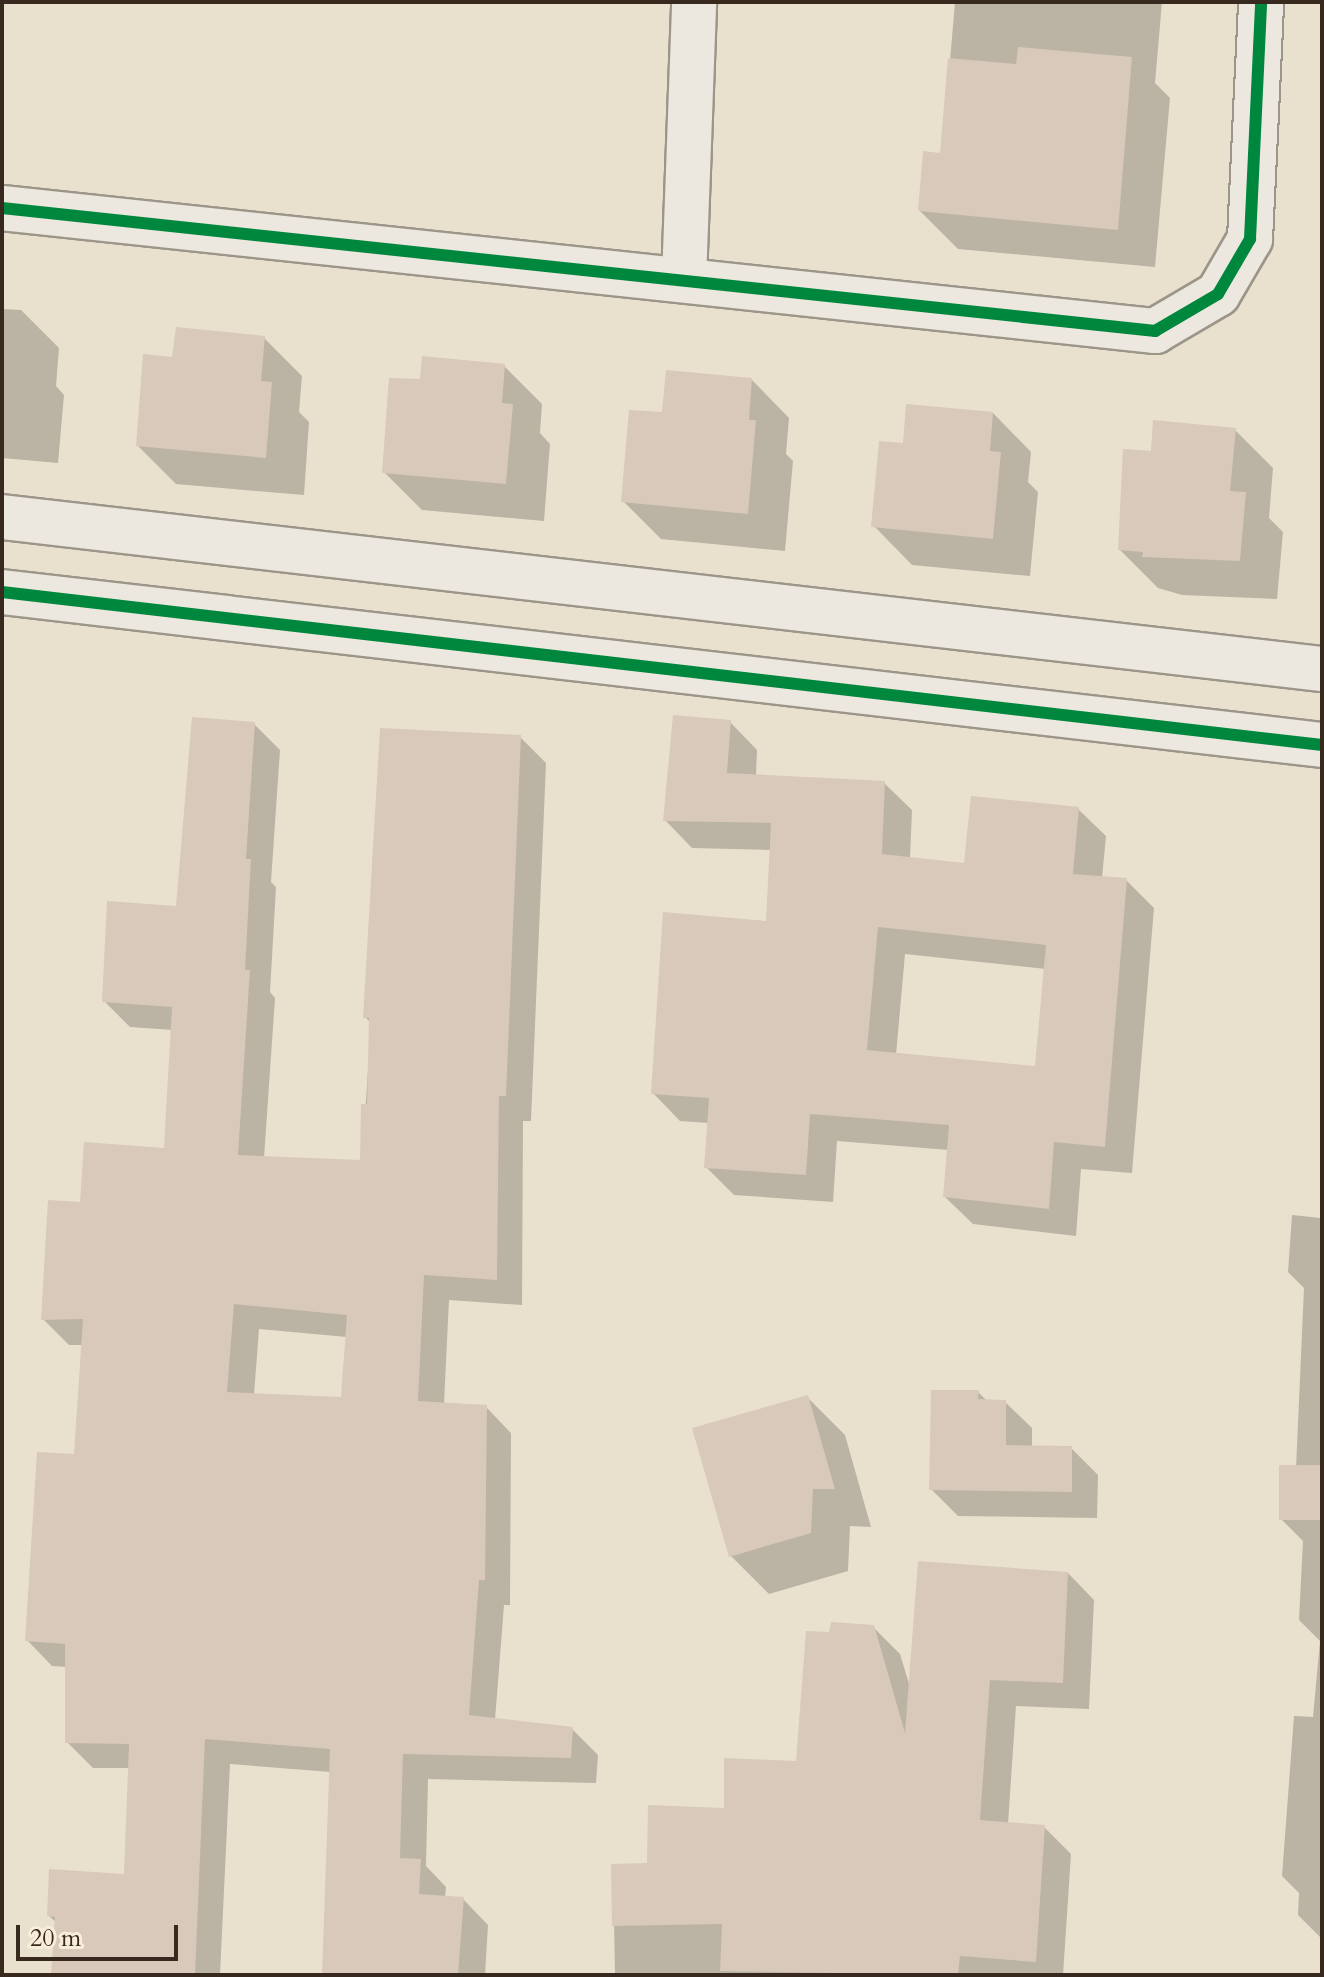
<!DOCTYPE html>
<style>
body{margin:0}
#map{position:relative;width:1324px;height:1977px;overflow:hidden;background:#eae0ce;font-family:Cardo,serif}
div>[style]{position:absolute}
.shadow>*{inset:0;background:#0003}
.building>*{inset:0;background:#d8c9ba;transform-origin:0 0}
.roads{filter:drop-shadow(2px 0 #9c9589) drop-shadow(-2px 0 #9c9589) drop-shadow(0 2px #9c9589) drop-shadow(0 -2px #9c9589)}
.minor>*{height:44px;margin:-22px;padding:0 22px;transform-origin:22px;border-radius:22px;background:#ede8df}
.cycleway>*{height:12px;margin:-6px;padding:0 6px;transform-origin:6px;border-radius:6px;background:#00873e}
span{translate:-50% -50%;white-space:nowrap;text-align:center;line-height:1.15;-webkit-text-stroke:7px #f8edd8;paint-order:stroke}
.frame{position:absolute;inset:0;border:4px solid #38291e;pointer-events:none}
.scale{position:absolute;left:16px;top:1925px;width:162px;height:36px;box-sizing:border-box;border:4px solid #38291e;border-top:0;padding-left:10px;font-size:24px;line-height:28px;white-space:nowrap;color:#38291e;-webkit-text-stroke:6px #f8edd8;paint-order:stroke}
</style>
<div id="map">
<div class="shadow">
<i style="clip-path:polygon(955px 2px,1162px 2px,1155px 83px,1170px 98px,1155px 267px,958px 249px,920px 211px,942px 155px)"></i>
<i style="clip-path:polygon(2px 309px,21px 310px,59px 348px,56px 386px,64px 395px,58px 463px,2px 458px)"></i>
<i style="clip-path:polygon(264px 338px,302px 376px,299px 412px,309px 422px,304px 495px,176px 484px,138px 446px,174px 359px)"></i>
<i style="clip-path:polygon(504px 366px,542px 404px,540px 433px,550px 444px,544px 521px,422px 510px,384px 472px)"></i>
<i style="clip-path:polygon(751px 379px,789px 418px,786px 454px,793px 461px,785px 551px,661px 539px,623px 501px,664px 414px)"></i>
<i style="clip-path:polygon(993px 413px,1031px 452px,1028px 482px,1038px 492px,1030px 576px,912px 565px,874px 526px,905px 445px)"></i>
<i style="clip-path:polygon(1235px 430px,1273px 468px,1269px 518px,1283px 532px,1277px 599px,1182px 595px,1158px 588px,1120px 550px,1153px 453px)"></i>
<i style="clip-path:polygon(evenodd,730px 722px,757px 750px,756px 776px,884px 783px,912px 810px,910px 859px,966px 865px,1078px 809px,1106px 836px,1102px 878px,1126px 880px,1154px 908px,1132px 1173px,1081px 1169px,1076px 1236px,973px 1224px,945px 1197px,949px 1150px,837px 1141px,833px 1202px,734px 1195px,706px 1167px,709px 1123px,680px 1121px,653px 1093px,768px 923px,772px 850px,692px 848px,665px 820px,730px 722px,905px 954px,1046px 969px,1037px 1068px,896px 1055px,905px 954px)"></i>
<i style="clip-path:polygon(evenodd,254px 724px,280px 750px,271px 882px,276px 887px,270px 992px,275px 998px,264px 1158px,362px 1162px,371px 1023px,365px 1017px,520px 737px,546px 763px,531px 1121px,523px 1121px,522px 1305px,449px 1300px,444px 1404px,486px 1407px,511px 1433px,510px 1605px,504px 1605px,495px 1720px,572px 1729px,598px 1755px,596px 1783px,428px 1779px,426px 1866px,446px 1887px,445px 1898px,463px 1899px,488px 1925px,485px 1975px,325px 1975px,331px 1772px,230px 1764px,220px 1975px,53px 1975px,57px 1923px,49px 1916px,126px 1876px,130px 1768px,93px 1768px,67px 1742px,67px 1667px,52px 1666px,27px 1640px,76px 1456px,84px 1345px,69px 1345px,43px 1319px,82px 1204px,166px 1151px,173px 1030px,130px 1027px,104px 1001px,178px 909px,254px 724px,259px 1329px,347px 1337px,343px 1399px,254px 1395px,259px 1329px)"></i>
<i style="clip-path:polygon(1322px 1107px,1322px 1939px,1298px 1915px,1299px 1893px,1282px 1876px,1294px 1716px,1313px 1717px,1320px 1641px,1299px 1620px,1303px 1541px,1281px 1519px,1296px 1468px,1304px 1288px,1288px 1272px,1292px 1215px,1321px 1218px)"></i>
<i style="clip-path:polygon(978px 1392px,987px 1401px,1005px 1402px,1032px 1428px,1032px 1448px,1071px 1448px,1098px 1475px,1097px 1518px,958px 1516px,931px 1489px)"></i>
<i style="clip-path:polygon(807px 1397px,845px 1435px,871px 1527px,850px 1526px,848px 1571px,769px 1594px,731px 1556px)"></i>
<i style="clip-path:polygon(1068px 1573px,1094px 1600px,1089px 1709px,1016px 1706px,1008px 1824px,1044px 1827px,1071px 1854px,1063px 1975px,615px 1975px,613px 1866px,649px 1865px,798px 1763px,831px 1634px,873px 1627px,900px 1654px,910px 1687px)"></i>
</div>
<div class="building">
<i style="clip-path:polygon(1018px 47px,1132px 57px,1118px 230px,918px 211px,923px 151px,940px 153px,948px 58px,1016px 64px)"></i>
<i style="clip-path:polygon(176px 327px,265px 336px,261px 381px,272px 382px,266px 458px,136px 446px,143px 354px,172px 357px)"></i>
<i style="clip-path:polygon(422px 356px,505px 364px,502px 403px,513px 404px,506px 484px,382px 473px,389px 378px,420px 379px)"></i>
<i style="clip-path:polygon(666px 370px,752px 378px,749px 420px,756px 420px,748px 514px,621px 502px,629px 410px,662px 412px)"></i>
<i style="clip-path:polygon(906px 404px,993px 412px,990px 451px,1001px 452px,993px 539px,871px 527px,879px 441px,903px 443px)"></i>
<i style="clip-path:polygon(1153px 420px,1236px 428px,1230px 491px,1246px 492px,1240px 561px,1142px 557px,1143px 552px,1118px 550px,1123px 449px,1151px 451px)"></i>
<i style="clip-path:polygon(evenodd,673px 715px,731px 720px,727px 773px,885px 781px,882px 854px,964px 863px,971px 796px,1079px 807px,1073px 874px,1127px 878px,1105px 1147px,1054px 1142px,1049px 1209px,943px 1197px,949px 1125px,810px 1114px,806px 1175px,704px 1168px,709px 1098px,651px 1094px,663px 912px,766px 921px,771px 823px,663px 821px,673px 715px,878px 927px,1046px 945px,1035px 1066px,867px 1050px,878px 927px)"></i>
<i style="clip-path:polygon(evenodd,192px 717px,255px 722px,246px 859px,251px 859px,245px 970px,250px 970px,238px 1155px,360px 1160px,361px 1104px,367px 1104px,369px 1018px,363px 1018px,380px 728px,521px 735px,506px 1096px,499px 1096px,497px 1280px,424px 1275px,418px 1401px,487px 1405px,485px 1580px,479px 1580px,469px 1715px,573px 1727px,571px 1758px,403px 1754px,400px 1858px,421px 1859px,419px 1894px,464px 1897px,458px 1975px,322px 1975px,330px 1749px,205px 1739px,195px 1975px,51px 1975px,55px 1917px,47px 1916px,49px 1869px,124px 1874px,129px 1744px,65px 1743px,65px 1644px,25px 1641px,37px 1452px,74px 1454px,83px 1319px,41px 1320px,48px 1200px,80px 1202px,84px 1142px,164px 1148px,172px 1007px,102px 1002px,107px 901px,176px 906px,192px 717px,234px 1304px,347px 1315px,341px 1397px,227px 1392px,234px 1304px)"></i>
<i style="clip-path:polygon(931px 1390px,979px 1390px,978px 1399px,1006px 1400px,1006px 1445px,1072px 1446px,1072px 1492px,929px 1490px)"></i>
<i style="clip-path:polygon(808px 1395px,835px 1489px,813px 1489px,811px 1533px,729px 1557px,692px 1428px)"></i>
<i style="left:1322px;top:1465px;width:55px;height:43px;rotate:90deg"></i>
<i style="clip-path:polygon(918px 1561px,1068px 1572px,1063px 1683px,990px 1680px,980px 1820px,1045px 1825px,1036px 1962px,960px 1956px,958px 1975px,720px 1971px,722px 1924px,612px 1926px,611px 1864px,647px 1863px,648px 1805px,724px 1808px,724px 1758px,796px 1761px,806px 1631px,829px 1632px,831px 1622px,874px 1625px,905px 1733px)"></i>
</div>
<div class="roads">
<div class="minor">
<i style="left:2px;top:208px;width:1160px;rotate:6.09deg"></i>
<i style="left:1155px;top:331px;width:73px;rotate:-30.4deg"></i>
<i style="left:1218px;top:294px;width:64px;rotate:-59.8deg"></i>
<i style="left:1250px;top:239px;width:237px;rotate:-87.3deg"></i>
<i style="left:684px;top:280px;width:278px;rotate:-87.9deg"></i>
<i style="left:2px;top:517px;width:1329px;rotate:6.57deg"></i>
<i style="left:2px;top:592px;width:1329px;rotate:6.61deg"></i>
</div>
</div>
<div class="cycleway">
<i style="left:2px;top:208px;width:1160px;rotate:6.09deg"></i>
<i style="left:1155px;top:331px;width:73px;rotate:-30.4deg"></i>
<i style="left:1218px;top:294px;width:64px;rotate:-59.8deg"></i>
<i style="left:1250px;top:239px;width:237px;rotate:-87.3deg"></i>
<i style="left:2px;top:592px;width:1329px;rotate:6.61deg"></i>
</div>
<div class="frame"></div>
<div class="scale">20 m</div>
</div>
